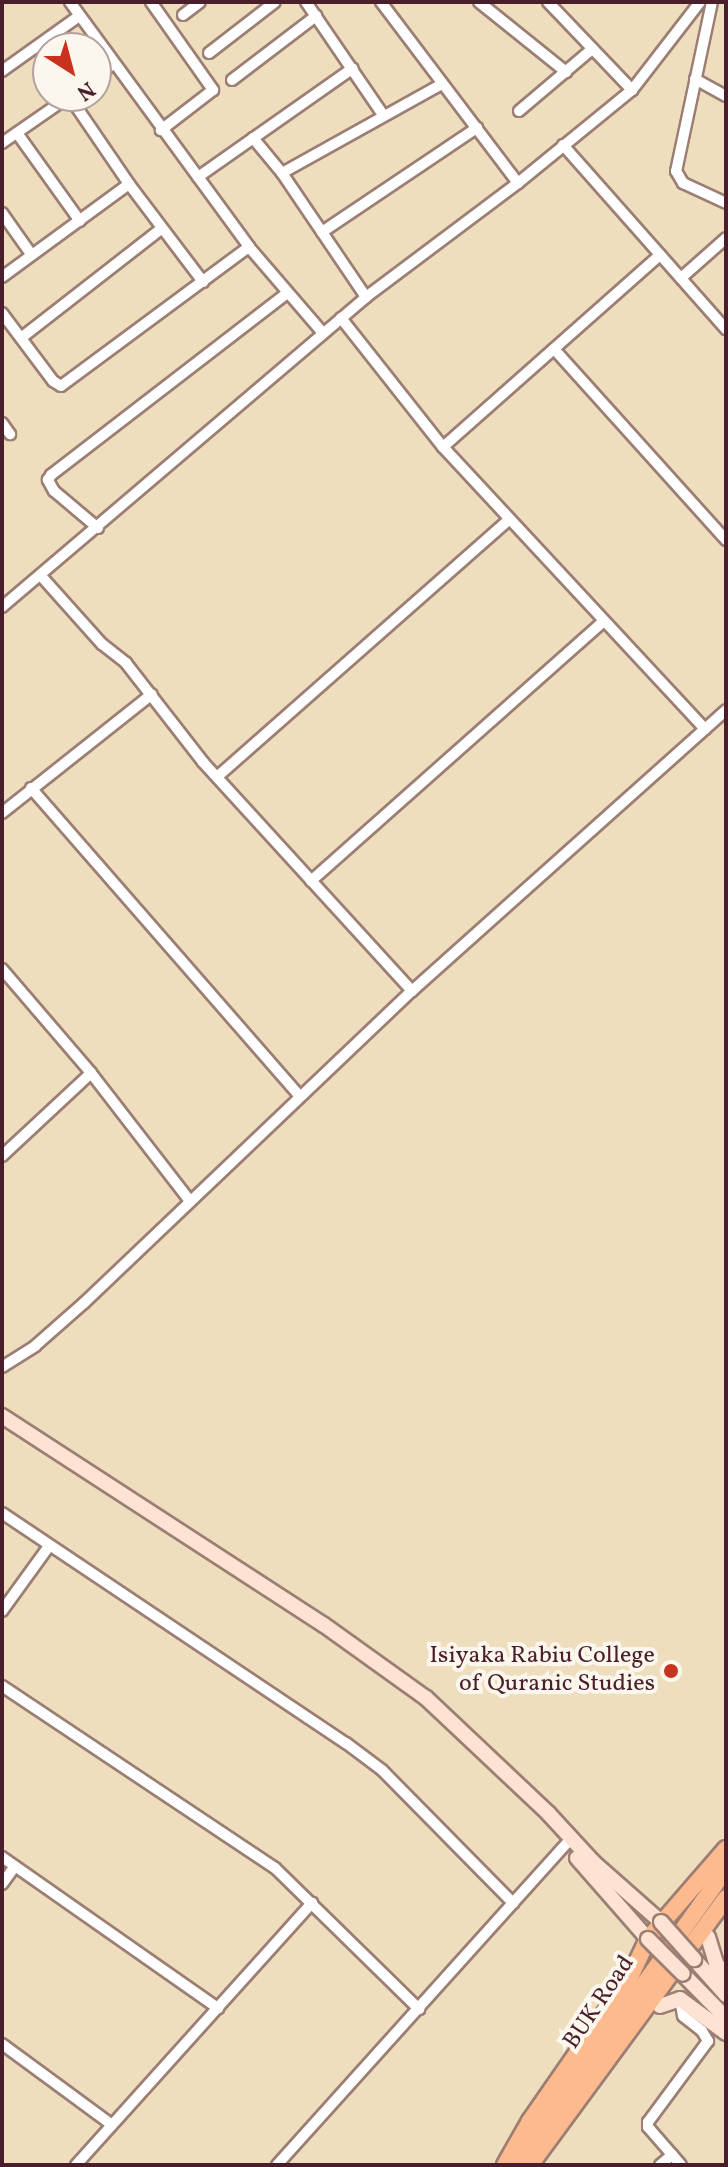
<!DOCTYPE html>
<style>
body{margin:0}
#map{position:relative;width:728px;height:2167px;overflow:hidden;background:#eedebe;font-family:Vollkorn,serif}
div>[style]{position:absolute}
.roads{filter:drop-shadow(2px 0 #9c7e74) drop-shadow(-2px 0 #9c7e74) drop-shadow(0 2px #9c7e74) drop-shadow(0 -2px #9c7e74)}
.street>*{height:10px;margin:-5px;padding:0 5px;transform-origin:5px;border-radius:5px;background:#fff}
.secondary>*{height:14px;margin:-7px;padding:0 7px;transform-origin:7px;border-radius:7px;background:#fee3d2}
.primary>*{height:16px;margin:-8px;padding:0 8px;transform-origin:8px;border-radius:8px;background:#fcba8e}
.bridges{filter:drop-shadow(2px 0 #9c7e74) drop-shadow(-2px 0 #9c7e74) drop-shadow(0 2px #9c7e74) drop-shadow(0 -2px #9c7e74)}
.secondary-bridge>*{height:14px;margin:-7px;padding:0 7px;transform-origin:7px;border-radius:7px;background:#fee3d2}
.dots>*{width:22px;height:22px;translate:-50% -50%;box-sizing:border-box;border:4px solid #fbf7ec;border-radius:50%}
span{translate:-50% -50%;white-space:nowrap;text-align:center;line-height:1.15;-webkit-text-stroke:8px #fbf7ec;paint-order:stroke}
.poi-label{font-size:24px;color:#4a1f2b}
.right{translate:-100% -50%;text-align:right}
.street-label{font-size:24px;color:#4a1f2b}
.frame{position:absolute;inset:0;border:4px solid #4a1f2b;pointer-events:none}
.north{position:absolute;left:32px;top:32px;width:80px;height:80px;box-sizing:border-box;background:#fbf7ec;border:2px solid #b4a19f;border-radius:50%;rotate:144deg;font-size:22px;font-weight:700;line-height:32px;text-align:center;color:#4a1f2b}
.north::after{content:'';display:block;margin:auto;width:28px;height:36px;background:#c8321e;clip-path:polygon(50% 0,100% 100%,50% 72%,0 100%)}
</style>
<div id="map">
<div class="roads">
<div class="street">
<i style="left:70px;top:2px;width:303px;rotate:53.8deg"></i>
<i style="left:249px;top:247px;width:113px;rotate:49.3deg"></i>
<i style="left:151px;top:2px;width:108px;rotate:54.8deg"></i>
<i style="left:213px;top:90px;width:66px;rotate:142.4deg"></i>
<i style="left:306px;top:2px;width:137px;rotate:55.7deg"></i>
<i style="left:381px;top:2px;width:227px;rotate:52.9deg"></i>
<i style="left:479px;top:2px;width:112px;rotate:38.8deg"></i>
<i style="left:548px;top:2px;width:122px;rotate:46.3deg"></i>
<i style="left:712px;top:2px;width:173px;rotate:102deg"></i>
<i style="left:676px;top:171px;width:14px;rotate:60deg"></i>
<i style="left:683px;top:183px;width:47px;rotate:24.9deg"></i>
<i style="left:183px;top:15px;width:21px;rotate:-37deg"></i>
<i style="left:209px;top:53px;width:83px;rotate:-37.7deg"></i>
<i style="left:2px;top:71px;width:95px;rotate:-35.5deg"></i>
<i style="left:96px;top:77px;width:21px;rotate:-37deg"></i>
<i style="left:695px;top:79px;width:35px;rotate:29deg"></i>
<i style="left:232px;top:80px;width:106px;rotate:-37.3deg"></i>
<i style="left:69px;top:96px;width:107px;rotate:55.7deg"></i>
<i style="left:129px;top:184px;width:123px;rotate:52.9deg"></i>
<i style="left:519px;top:111px;width:94px;rotate:-40.3deg"></i>
<i style="left:17px;top:133px;width:108px;rotate:54.4deg"></i>
<i style="left:253px;top:138px;width:45px;rotate:50.4deg"></i>
<i style="left:282px;top:173px;width:150px;rotate:55.9deg"></i>
<i style="left:2px;top:143px;width:83px;rotate:-34.7deg"></i>
<i style="left:563px;top:145px;width:246px;rotate:48.5deg"></i>
<i style="left:282px;top:173px;width:183px;rotate:-29.1deg"></i>
<i style="left:198px;top:177px;width:189px;rotate:-35.1deg"></i>
<i style="left:2px;top:213px;width:50px;rotate:54.7deg"></i>
<i style="left:322px;top:232px;width:187px;rotate:-33.9deg"></i>
<i style="left:2px;top:277px;width:157px;rotate:-36.2deg"></i>
<i style="left:681px;top:278px;width:60px;rotate:-41.6deg"></i>
<i style="left:2px;top:313px;width:85px;rotate:53.1deg"></i>
<i style="left:53px;top:381px;width:9px;rotate:32deg"></i>
<i style="left:61px;top:386px;width:234px;rotate:-36.5deg"></i>
<i style="left:341px;top:318px;width:164px;rotate:51.7deg"></i>
<i style="left:443px;top:447px;width:385px;rotate:47.1deg"></i>
<i style="left:21px;top:338px;width:177px;rotate:-37.9deg"></i>
<i style="left:554px;top:349px;width:257px;rotate:48deg"></i>
<i style="left:2px;top:423px;width:14px;rotate:54deg"></i>
<i style="left:443px;top:447px;width:290px;rotate:-41.5deg"></i>
<i style="left:98px;top:528px;width:57px;rotate:-139.9deg"></i>
<i style="left:54px;top:491px;width:13px;rotate:-119deg"></i>
<i style="left:48px;top:480px;width:6px;rotate:-59deg"></i>
<i style="left:51px;top:475px;width:297px;rotate:-37.6deg"></i>
<i style="left:42px;top:577px;width:90px;rotate:48.2deg"></i>
<i style="left:102px;top:644px;width:31px;rotate:38deg"></i>
<i style="left:126px;top:663px;width:125px;rotate:52.1deg"></i>
<i style="left:203px;top:762px;width:310px;rotate:47.6deg"></i>
<i style="left:2px;top:607px;width:478px;rotate:-40.4deg"></i>
<i style="left:366px;top:297px;width:190px;rotate:-36.9deg"></i>
<i style="left:518px;top:183px;width:147px;rotate:-39.2deg"></i>
<i style="left:632px;top:90px;width:111px;rotate:-52.3deg"></i>
<i style="left:217px;top:777px;width:389px;rotate:-41.4deg"></i>
<i style="left:31px;top:788px;width:409px;rotate:48.9deg"></i>
<i style="left:2px;top:813px;width:191px;rotate:-38.4deg"></i>
<i style="left:311px;top:881px;width:390px;rotate:-41.6deg"></i>
<i style="left:2px;top:969px;width:137px;rotate:49.4deg"></i>
<i style="left:91px;top:1073px;width:162px;rotate:52.3deg"></i>
<i style="left:2px;top:1156px;width:122px;rotate:-43deg"></i>
<i style="left:2px;top:1367px;width:39px;rotate:-32deg"></i>
<i style="left:35px;top:1346px;width:65px;rotate:-41.3deg"></i>
<i style="left:84px;top:1303px;width:453px;rotate:-43.6deg"></i>
<i style="left:412px;top:991px;width:421px;rotate:-41.8deg"></i>
<i style="left:2px;top:1513px;width:414px;rotate:33.8deg"></i>
<i style="left:346px;top:1743px;width:45px;rotate:36.9deg"></i>
<i style="left:382px;top:1770px;width:187px;rotate:45.4deg"></i>
<i style="left:2px;top:1611px;width:80px;rotate:-54.1deg"></i>
<i style="left:2px;top:1686px;width:328px;rotate:33.7deg"></i>
<i style="left:275px;top:1868px;width:202px;rotate:44.4deg"></i>
<i style="left:2px;top:1857px;width:264px;rotate:35deg"></i>
<i style="left:2px;top:1884px;width:22px;rotate:-54deg"></i>
<i style="left:680px;top:1999px;width:17px;rotate:80deg"></i>
<i style="left:683px;top:2016px;width:24px;rotate:38deg"></i>
<i style="left:702px;top:2031px;width:12px;rotate:59deg"></i>
<i style="left:708px;top:2041px;width:101px;rotate:126.5deg"></i>
<i style="left:648px;top:2122px;width:5px;rotate:90deg"></i>
<i style="left:648px;top:2127px;width:50px;rotate:49deg"></i>
<i style="left:2px;top:2044px;width:135px;rotate:36.3deg"></i>
<i style="left:76px;top:2165px;width:353px;rotate:-48deg"></i>
<i style="left:277px;top:2165px;width:440px;rotate:-48deg"></i>
<i style="left:660px;top:2165px;width:16px;rotate:-40deg"></i>
</div>
<div class="secondary">
<i style="left:2px;top:1416px;width:384px;rotate:33deg"></i>
<i style="left:324px;top:1625px;width:125px;rotate:35.6deg"></i>
<i style="left:426px;top:1698px;width:168px;rotate:43.3deg"></i>
<i style="left:548px;top:1813px;width:67px;rotate:47.4deg"></i>
<i style="left:593px;top:1862px;width:91px;rotate:41.4deg"></i>
<i style="left:577px;top:1858px;width:108px;rotate:48.8deg"></i>
<i style="left:708px;top:1937px;width:27px;rotate:73deg"></i>
<i style="left:716px;top:1963px;width:17px;rotate:54deg"></i>
<i style="left:694px;top:1959px;width:48px;rotate:48.4deg"></i>
<i style="left:683px;top:1974px;width:62px;rotate:45.7deg"></i>
<i style="left:660px;top:2006px;width:21px;rotate:-19deg"></i>
<i style="left:680px;top:1999px;width:57px;rotate:36.5deg"></i>
</div>
<div class="primary">
<i style="left:505px;top:2165px;width:51px;rotate:-60.4deg"></i>
<i style="left:530px;top:2121px;width:175px;rotate:-55.2deg"></i>
<i style="left:630px;top:1977px;width:42px;rotate:-64.7deg"></i>
<i style="left:648px;top:1939px;width:119px;rotate:-49.1deg"></i>
<i style="left:515px;top:2165px;width:364px;rotate:-54.5deg"></i>
<i style="left:530px;top:2165px;width:331px;rotate:-53.7deg"></i>
</div>
</div>
<div class="bridges">
<div class="secondary-bridge">
<i style="left:661px;top:1922px;width:50px;rotate:48.3deg"></i>
<i style="left:648px;top:1939px;width:49px;rotate:45deg"></i>
</div>
</div>
<div class="dots">
<i style="left:671px;top:1671px;background:#c8321e"></i>
</div>
<div class="poi-label">
<span class="right" style="left:655px;top:1671px">Isiyaka Rabiu College<br>of Quranic Studies</span>
</div>
<div class="street-label">
<span style="left:600px;top:2003px;rotate:-56deg">BUK Road</span>
</div>
<div class="frame"></div>
<div class="north">N</div>
</div>
